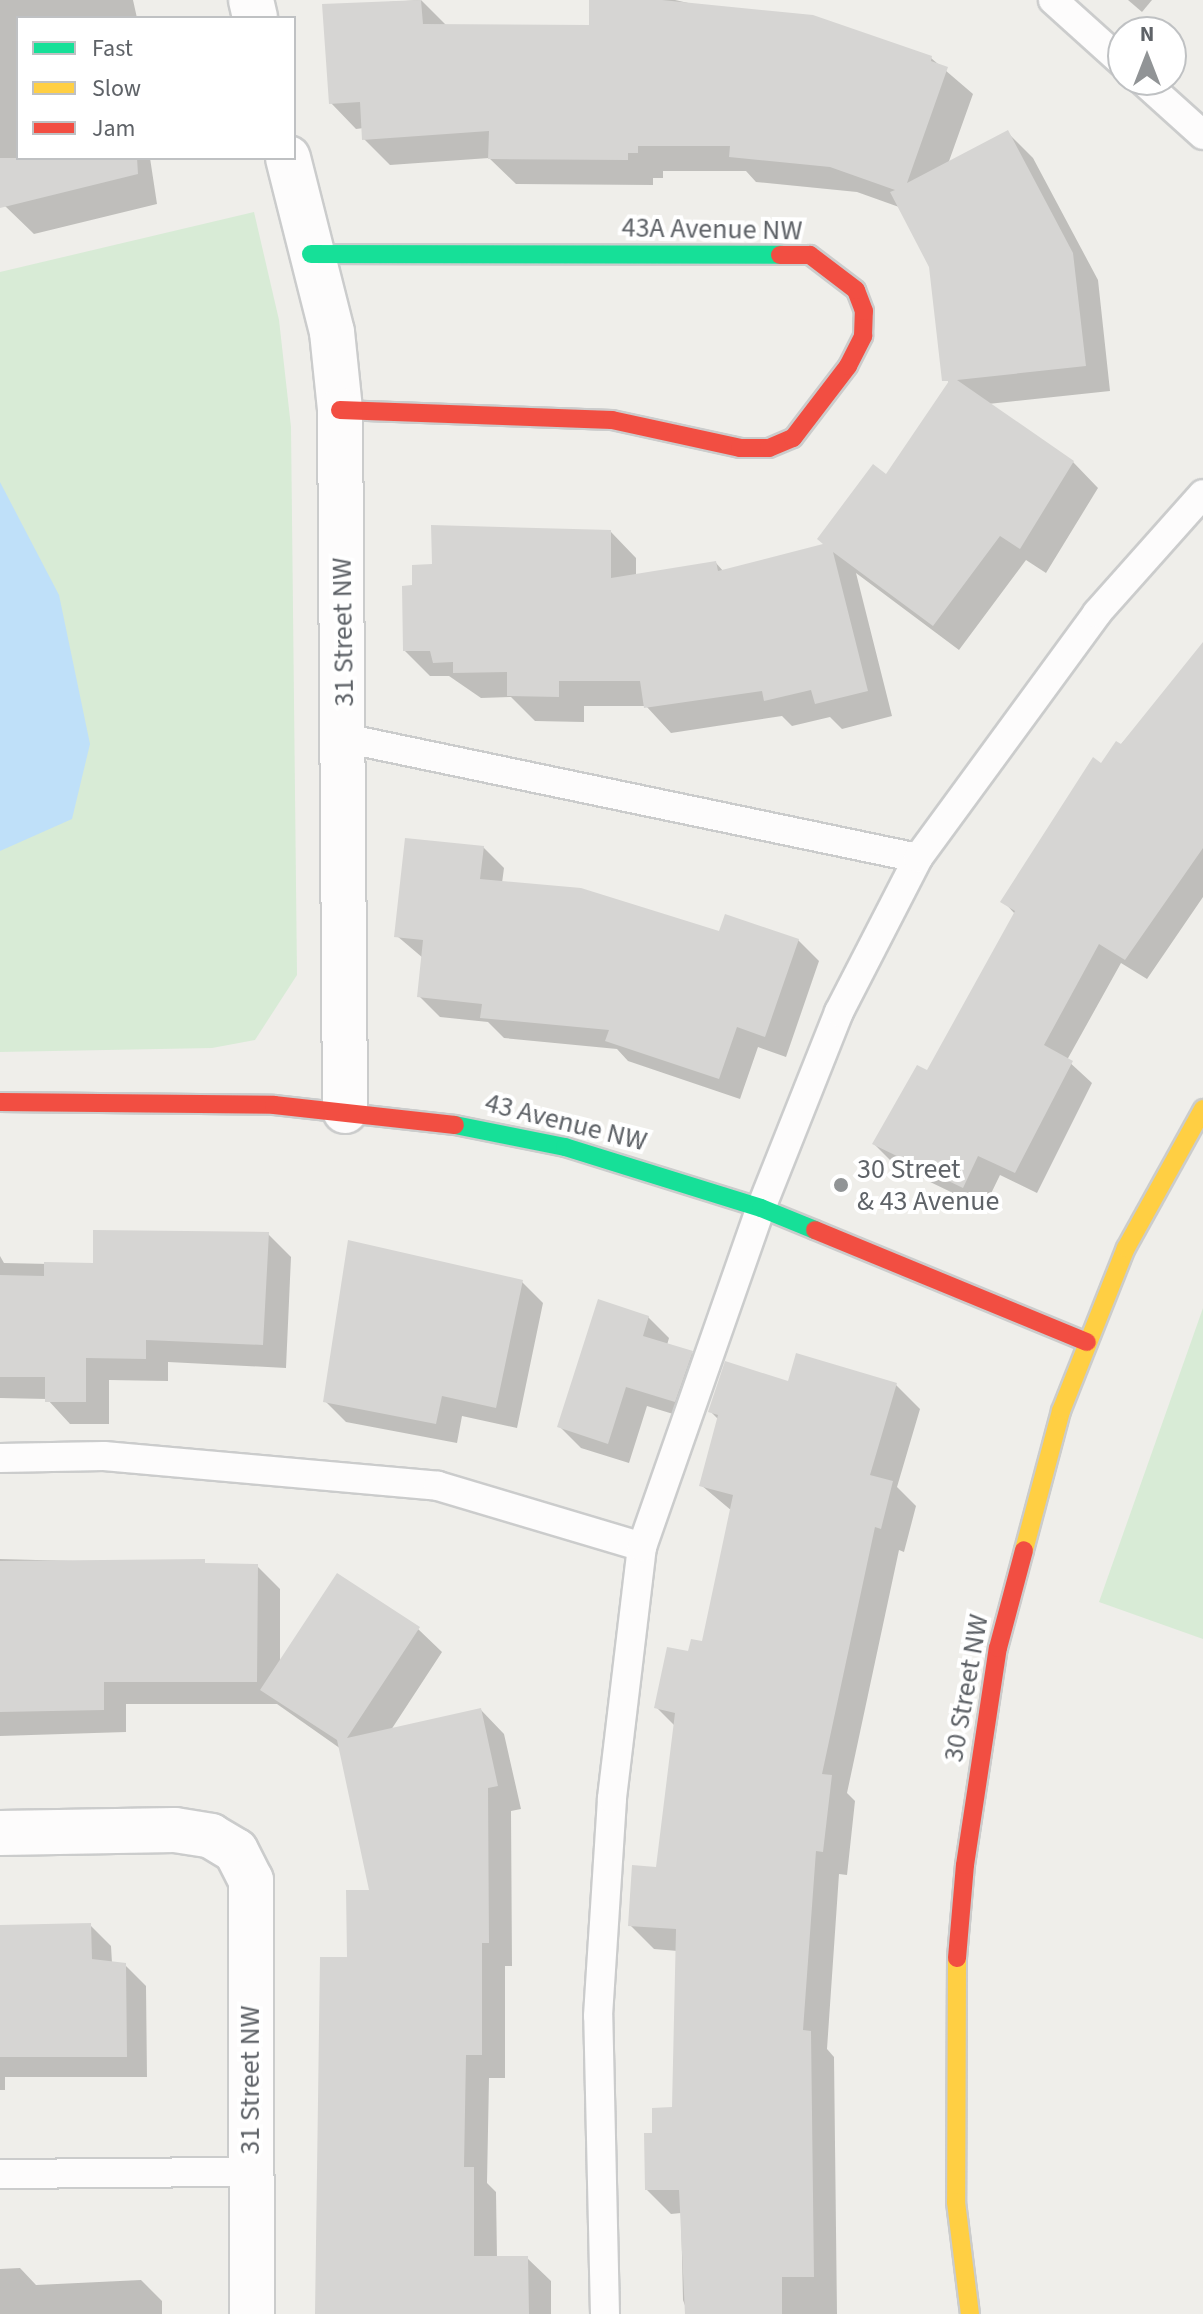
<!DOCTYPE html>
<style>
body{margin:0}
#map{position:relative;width:1203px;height:2314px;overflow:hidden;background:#efeeea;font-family:"Source Sans 3",sans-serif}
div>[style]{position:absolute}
.green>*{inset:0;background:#d8ebd6}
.water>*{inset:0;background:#bfe0f9}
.shadow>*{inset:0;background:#0003}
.building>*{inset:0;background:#d6d5d3}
.roads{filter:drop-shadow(2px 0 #cbcccc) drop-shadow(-2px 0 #cbcccc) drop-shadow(0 2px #cbcccc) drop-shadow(0 -2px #cbcccc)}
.lane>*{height:28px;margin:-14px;padding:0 14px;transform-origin:14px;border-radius:14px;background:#fdfcfc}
.street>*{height:44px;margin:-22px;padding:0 22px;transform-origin:22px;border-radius:22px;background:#fdfcfc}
.fast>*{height:18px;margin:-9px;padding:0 9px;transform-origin:9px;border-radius:9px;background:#16e098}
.slow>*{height:18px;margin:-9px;padding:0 9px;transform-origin:9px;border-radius:9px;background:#ffcf43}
.jam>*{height:18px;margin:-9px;padding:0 9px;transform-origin:9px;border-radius:9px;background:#f24e42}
.dots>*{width:22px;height:22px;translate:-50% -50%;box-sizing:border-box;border:4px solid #fff;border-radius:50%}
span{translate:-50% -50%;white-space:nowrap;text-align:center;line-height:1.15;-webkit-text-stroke:8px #fff;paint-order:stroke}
.street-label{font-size:28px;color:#5f6368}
.poi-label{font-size:28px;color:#5f6368}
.left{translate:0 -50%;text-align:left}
.legend{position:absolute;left:16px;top:16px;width:280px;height:144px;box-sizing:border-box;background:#fff;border:2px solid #bfc1c3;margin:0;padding:10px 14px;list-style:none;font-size:24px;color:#5f6368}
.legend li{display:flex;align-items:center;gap:16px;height:40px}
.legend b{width:40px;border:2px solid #bfc1c3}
.north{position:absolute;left:1107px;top:16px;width:80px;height:80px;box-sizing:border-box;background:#fff;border:2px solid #bfc1c3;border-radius:50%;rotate:0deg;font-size:22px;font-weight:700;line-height:32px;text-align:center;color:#5f6368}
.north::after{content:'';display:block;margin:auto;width:28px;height:36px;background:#919496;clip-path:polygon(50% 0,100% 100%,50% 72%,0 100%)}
</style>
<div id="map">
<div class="green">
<i style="clip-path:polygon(254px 212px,279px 320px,291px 427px,297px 975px,255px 1040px,212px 1048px,0 1052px,0 272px)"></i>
<i style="clip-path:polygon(1203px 1308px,1203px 1639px,1099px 1602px)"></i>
</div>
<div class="water">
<i style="clip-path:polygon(0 482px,59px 595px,90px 744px,72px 819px,0 851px)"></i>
</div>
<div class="shadow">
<i style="clip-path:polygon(0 0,133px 0,137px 18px,18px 18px,18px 158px,150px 158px,157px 204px,34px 234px,5px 206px,0 184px)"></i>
<i style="clip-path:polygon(421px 0,446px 25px,591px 27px,591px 0,675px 0,931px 58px,973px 94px,948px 164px,1008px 133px,1033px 158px,1098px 280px,1110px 391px,988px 404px,1073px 462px,1098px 488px,1046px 573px,1026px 560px,959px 650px,856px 573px,892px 716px,842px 729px,830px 717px,792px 726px,782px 716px,671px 733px,646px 706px,584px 706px,584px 722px,535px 721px,511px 697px,481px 698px,449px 676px,430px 676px,405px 651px,414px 587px,434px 566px,611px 532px,636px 558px,636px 576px,716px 563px,724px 572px,826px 546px,887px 477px,949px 385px,931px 266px,899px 207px,857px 192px,756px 182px,746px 171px,663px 171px,663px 178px,653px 178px,653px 185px,516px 184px,489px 158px,390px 165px,364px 139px,364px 128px,356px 129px,331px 103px,324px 6px)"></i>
<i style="clip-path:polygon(1128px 0,1152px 0,1142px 12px)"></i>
<i style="clip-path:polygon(1203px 651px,1203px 897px,1147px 979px,1121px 963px,1067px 1060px,1092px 1083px,1037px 1193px,1000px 1175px,984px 1208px,895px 1165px,874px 1144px,928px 1072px,1015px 914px,1003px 901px,1102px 766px)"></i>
<i style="clip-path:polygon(483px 847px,504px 868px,502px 883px,720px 934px,798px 940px,819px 961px,786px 1057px,758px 1047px,740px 1099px,628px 1061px,617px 1049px,504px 1038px,488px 1022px,440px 1017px,419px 996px,423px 958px,397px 936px)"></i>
<i style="clip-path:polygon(268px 1234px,291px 1257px,286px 1368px,168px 1362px,168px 1381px,109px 1380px,109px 1424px,70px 1424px,47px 1399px,0 1398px,0 1256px,4px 1263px,95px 1265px)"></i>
<i style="clip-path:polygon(350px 1242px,522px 1282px,543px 1303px,517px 1428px,462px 1416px,457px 1443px,346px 1422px,325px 1401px)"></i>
<i style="clip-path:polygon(648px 1317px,669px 1338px,667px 1345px,692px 1353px,713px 1374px,696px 1421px,647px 1406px,629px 1463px,581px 1448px,560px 1427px)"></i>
<i style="clip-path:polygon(790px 1383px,896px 1385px,920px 1409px,897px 1487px,916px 1506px,904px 1552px,899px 1550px,847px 1793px,855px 1801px,847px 1875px,839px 1874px,827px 2049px,834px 2057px,837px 2314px,688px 2314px,683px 2300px,681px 2213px,671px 2214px,647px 2190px,654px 2135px,674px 2109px,678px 1951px,654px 1949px,630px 1925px,658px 1869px,676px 1727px,657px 1708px,689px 1653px,704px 1643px,732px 1511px,701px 1485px,719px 1420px,710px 1411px)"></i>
<i style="clip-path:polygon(0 1559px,257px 1566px,280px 1589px,280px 1664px,418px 1629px,442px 1652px,391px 1730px,481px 1710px,504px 1734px,521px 1809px,511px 1811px,512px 1966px,505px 1966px,505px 2078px,489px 2078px,487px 2183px,496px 2192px,497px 2258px,527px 2258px,551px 2281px,551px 2314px,319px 2314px,349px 1959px,371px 1892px,341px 1749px,277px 1704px,126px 1704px,126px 1732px,0 1736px)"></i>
<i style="clip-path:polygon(90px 1925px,111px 1946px,112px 1963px,125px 1965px,146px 1986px,147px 2077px,5px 2077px,5px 2090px,0 2090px,0 1926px)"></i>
<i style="clip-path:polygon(20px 2268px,36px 2285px,141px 2280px,162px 2301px,162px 2314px,0 2314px,0 2269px)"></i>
</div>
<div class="building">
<i style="clip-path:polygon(421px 0,423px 24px,589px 25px,589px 0,662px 0,813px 15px,932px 56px,931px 61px,948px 67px,907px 183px,1008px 130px,1073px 253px,1086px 366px,957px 380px,1074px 461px,1020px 549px,1000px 536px,933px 626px,833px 552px,868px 691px,815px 704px,811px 690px,764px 701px,762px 691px,644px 708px,640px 681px,559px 681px,559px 697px,507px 696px,507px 672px,453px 673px,453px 662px,433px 663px,430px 651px,403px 651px,402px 586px,412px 585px,412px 565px,432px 564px,431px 525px,611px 530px,611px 578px,716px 561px,718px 571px,823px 544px,817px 539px,873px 464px,886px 474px,949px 381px,942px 381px,929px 267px,890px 192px,895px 190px,830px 167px,729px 157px,730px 146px,638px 146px,638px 153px,628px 153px,628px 160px,488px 159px,489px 131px,362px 140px,360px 102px,329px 104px,322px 4px)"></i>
<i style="clip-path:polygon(0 158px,137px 158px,138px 174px,0 208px)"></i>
<i style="clip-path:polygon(1203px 642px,1203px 848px,1125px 960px,1099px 944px,1044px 1045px,1073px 1061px,1015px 1173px,978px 1156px,963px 1188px,872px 1144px,917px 1065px,927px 1070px,1015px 911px,1000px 902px,1093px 757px,1101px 763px,1116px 741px,1121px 744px)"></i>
<i style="clip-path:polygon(405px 838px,484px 846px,480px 879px,581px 888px,719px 931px,725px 914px,799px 939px,765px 1037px,737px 1027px,719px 1079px,605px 1041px,609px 1030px,480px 1018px,482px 1004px,417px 997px,423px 940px,394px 937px)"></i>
<i style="clip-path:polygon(93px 1230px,269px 1232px,263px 1345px,146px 1340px,146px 1359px,86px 1358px,86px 1402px,45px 1402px,45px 1377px,0 1377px,0 1275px,44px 1276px,44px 1262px,93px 1263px)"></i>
<i style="clip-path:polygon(348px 1240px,523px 1280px,496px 1408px,442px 1396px,436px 1424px,323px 1402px)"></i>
<i style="clip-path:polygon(598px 1299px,649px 1316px,643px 1336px,693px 1351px,675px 1402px,626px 1387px,608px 1444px,557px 1427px)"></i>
<i style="clip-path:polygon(796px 1353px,897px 1383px,870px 1475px,893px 1481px,881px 1529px,875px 1527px,822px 1774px,832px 1775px,823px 1852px,816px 1851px,803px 2030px,811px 2031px,814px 2277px,782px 2277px,782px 2314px,685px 2314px,679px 2190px,645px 2190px,644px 2133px,652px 2133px,652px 2108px,672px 2107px,676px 1929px,628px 1926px,632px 1865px,656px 1867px,675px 1713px,654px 1708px,667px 1647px,688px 1651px,691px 1639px,702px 1641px,733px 1495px,699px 1486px,718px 1415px,708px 1412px,725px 1361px,788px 1381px)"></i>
<i style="clip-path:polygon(205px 1559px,205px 1563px,258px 1564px,257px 1682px,104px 1682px,104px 1710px,0 1712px,0 1561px)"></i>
<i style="clip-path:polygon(337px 1573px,420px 1627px,347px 1738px,481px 1708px,498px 1786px,488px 1788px,489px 1943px,482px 1943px,482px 2055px,466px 2055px,464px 2167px,474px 2167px,474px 2256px,528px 2256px,529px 2314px,315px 2314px,320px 1957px,347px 1957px,346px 1890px,369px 1890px,337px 1740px,260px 1690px)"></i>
<i style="clip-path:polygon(91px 1923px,92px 1959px,126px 1963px,127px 2057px,0 2057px,0 1925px)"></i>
</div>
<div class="roads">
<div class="lane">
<i style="left:1053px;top:0;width:94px;rotate:42deg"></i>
<i style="left:1142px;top:80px;width:82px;rotate:42deg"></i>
<i style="left:344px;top:738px;width:586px;rotate:11.81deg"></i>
<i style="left:0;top:1458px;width:104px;rotate:-1.1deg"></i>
<i style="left:104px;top:1456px;width:335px;rotate:5.1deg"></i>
<i style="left:438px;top:1486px;width:213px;rotate:16.6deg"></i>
<i style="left:0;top:2174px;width:251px;rotate:-0.5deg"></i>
<i style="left:605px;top:2314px;width:298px;rotate:-91.3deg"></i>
<i style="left:598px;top:2016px;width:218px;rotate:-86.3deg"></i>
<i style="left:612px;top:1798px;width:253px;rotate:-83.2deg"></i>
<i style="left:642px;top:1547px;width:359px;rotate:-70.7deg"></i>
<i style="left:761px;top:1208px;width:211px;rotate:-68.3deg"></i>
<i style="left:839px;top:1012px;width:173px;rotate:-62.8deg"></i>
<i style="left:918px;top:858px;width:303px;rotate:-53.8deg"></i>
<i style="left:1097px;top:613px;width:159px;rotate:-48.3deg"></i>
</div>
<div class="street">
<i style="left:251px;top:0;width:18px;rotate:77deg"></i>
<i style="left:288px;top:158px;width:179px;rotate:75.8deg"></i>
<i style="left:332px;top:332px;width:78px;rotate:84.1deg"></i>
<i style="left:340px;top:410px;width:701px;rotate:89.59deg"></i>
<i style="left:0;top:1833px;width:175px;rotate:-1deg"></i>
<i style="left:175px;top:1830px;width:36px;rotate:9deg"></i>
<i style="left:211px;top:1836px;width:29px;rotate:31deg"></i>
<i style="left:236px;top:1851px;width:33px;rotate:63deg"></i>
<i style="left:251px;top:1880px;width:434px;rotate:89.9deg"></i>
</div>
<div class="fast">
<i style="left:311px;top:254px;width:469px;rotate:0.1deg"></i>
<i style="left:455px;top:1125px;width:112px;rotate:11.3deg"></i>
<i style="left:565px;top:1147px;width:205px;rotate:17.3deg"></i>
<i style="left:761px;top:1208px;width:58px;rotate:22.2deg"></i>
</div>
<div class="slow">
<i style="left:1024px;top:1550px;width:144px;rotate:-75.1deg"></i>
<i style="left:1061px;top:1411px;width:175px;rotate:-68.3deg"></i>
<i style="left:1126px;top:1248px;width:159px;rotate:-61deg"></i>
<i style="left:957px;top:1958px;width:244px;rotate:90.2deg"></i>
<i style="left:956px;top:2202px;width:113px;rotate:82.9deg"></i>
</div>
<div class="jam">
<i style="left:340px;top:410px;width:272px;rotate:2.1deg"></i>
<i style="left:612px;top:420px;width:131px;rotate:12.3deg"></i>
<i style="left:740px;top:448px;width:29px"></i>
<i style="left:769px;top:448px;width:26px;rotate:-23deg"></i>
<i style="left:793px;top:438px;width:91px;rotate:-52.6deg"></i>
<i style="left:848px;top:366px;width:34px;rotate:-63deg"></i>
<i style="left:863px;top:336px;width:25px;rotate:-88deg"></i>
<i style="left:864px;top:311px;width:22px;rotate:-111deg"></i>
<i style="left:856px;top:290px;width:58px;rotate:-142.7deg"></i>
<i style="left:810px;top:255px;width:30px;rotate:180deg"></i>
<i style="left:0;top:1102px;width:274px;rotate:0.6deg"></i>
<i style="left:274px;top:1105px;width:182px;rotate:6.3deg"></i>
<i style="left:815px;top:1230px;width:294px;rotate:22.4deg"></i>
<i style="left:957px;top:1958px;width:93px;rotate:-85.1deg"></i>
<i style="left:965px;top:1865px;width:219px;rotate:-81.4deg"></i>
<i style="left:998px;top:1648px;width:101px;rotate:-75.1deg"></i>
</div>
</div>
<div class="dots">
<i style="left:841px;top:1185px;background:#919496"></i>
</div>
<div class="street-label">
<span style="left:712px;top:229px;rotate:1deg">43A Avenue NW</span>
<span style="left:343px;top:632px;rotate:-91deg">31 Street NW</span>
<span style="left:566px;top:1122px;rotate:14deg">43 Avenue NW</span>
<span style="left:966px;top:1688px;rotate:-80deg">30 Street NW</span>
<span style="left:250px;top:2080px;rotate:-90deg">31 Street NW</span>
</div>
<div class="poi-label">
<span class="left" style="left:857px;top:1185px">30 Street<br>&amp; 43 Avenue</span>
</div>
<ul class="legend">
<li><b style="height:10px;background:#16e098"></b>Fast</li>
<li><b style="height:10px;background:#ffcf43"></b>Slow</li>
<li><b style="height:10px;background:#f24e42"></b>Jam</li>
</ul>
<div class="north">N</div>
</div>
